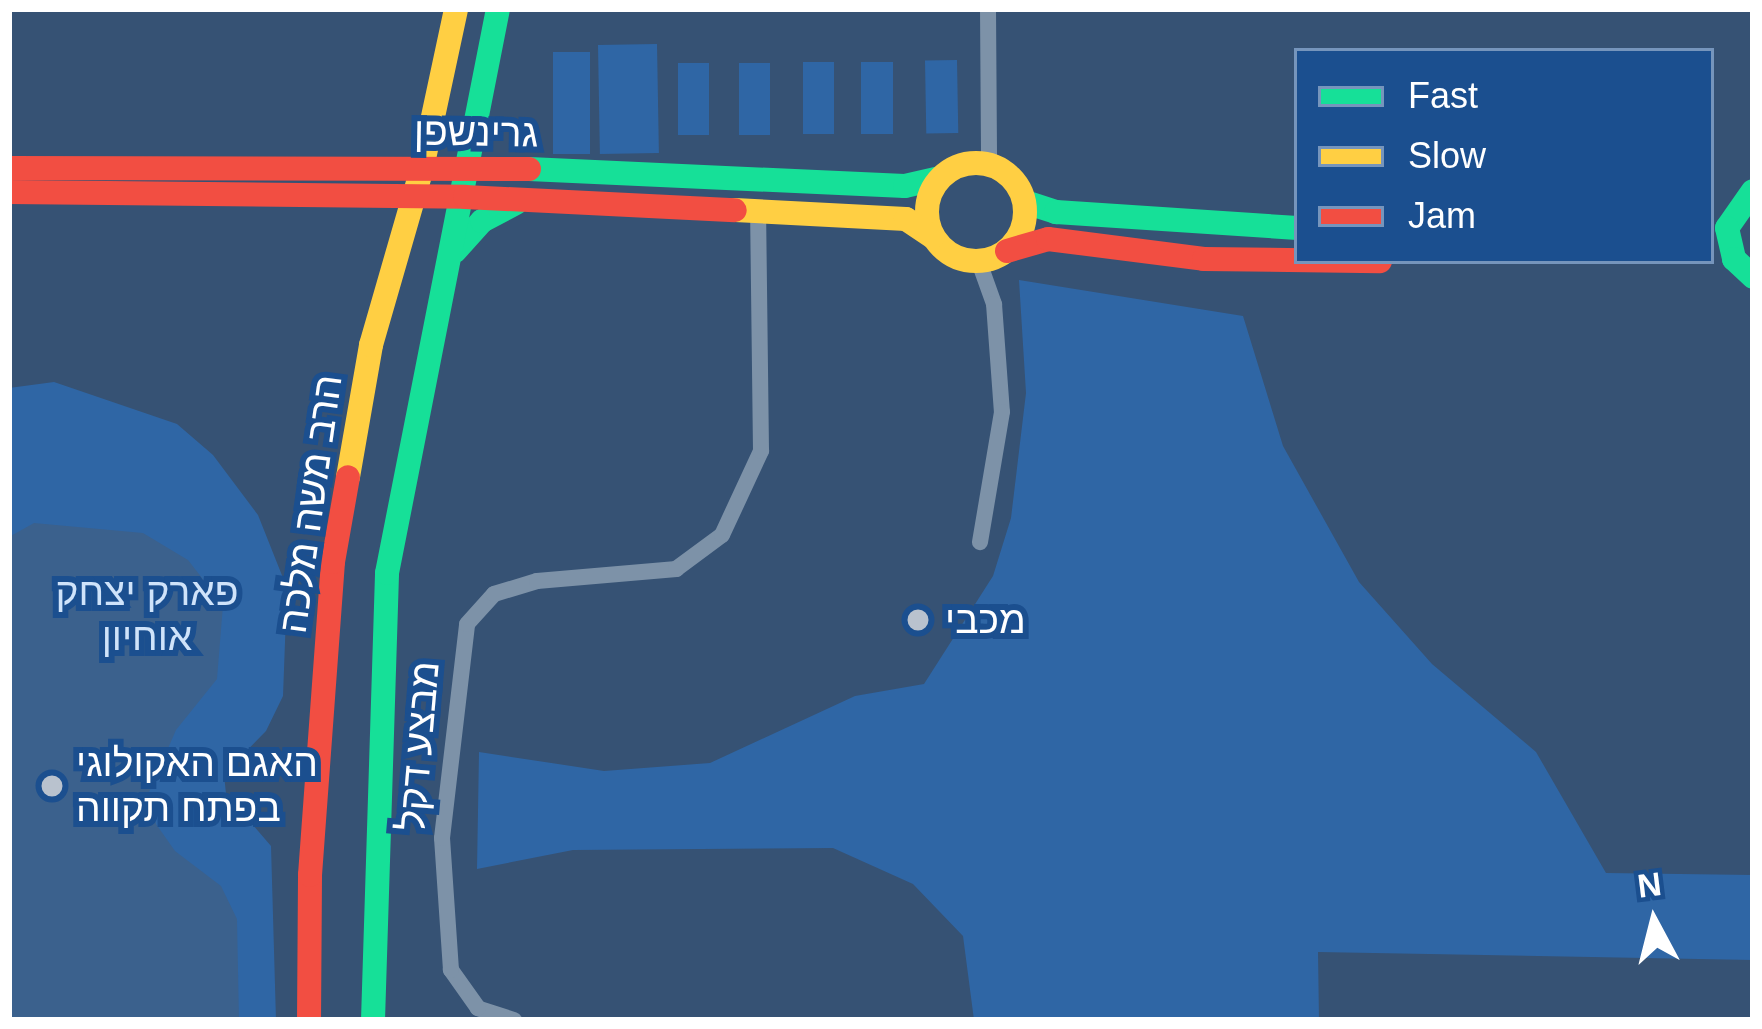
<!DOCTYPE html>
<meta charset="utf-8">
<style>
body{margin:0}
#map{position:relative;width:1762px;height:1029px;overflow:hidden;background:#365274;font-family:Arial,"Noto Sans Hebrew",sans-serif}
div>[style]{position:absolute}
.green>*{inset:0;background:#2f66a5;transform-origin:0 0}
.water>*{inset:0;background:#3b618d}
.street>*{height:16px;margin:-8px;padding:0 8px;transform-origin:8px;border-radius:8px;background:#7d92a8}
.fast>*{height:24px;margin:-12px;padding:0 12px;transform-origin:12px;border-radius:12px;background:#16e098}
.slow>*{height:24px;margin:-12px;padding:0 12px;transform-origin:12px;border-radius:12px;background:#ffcf43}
.slow>.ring{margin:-12px;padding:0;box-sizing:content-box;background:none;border:24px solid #ffcf43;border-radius:50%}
.jam>*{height:24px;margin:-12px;padding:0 12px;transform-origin:12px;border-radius:12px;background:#f24e42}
.dots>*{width:33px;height:33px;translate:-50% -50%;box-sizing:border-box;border:6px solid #1b4f8f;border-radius:50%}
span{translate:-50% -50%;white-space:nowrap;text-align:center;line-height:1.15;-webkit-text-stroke:12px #1b4f8f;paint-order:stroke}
.street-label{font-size:39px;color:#fff}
.park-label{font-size:39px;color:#cfe3fa}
.poi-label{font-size:39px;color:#fff}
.left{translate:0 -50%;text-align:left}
.frame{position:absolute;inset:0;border:12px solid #fff;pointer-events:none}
.legend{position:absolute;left:1294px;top:48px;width:420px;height:216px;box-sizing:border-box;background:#1b4f8f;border:3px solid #7695bc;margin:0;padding:15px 21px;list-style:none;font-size:36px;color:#fff}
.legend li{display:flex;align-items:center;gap:24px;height:60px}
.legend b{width:60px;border:3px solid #7695bc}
.north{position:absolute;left:1594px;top:861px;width:120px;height:120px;-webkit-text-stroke:9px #1b4f8f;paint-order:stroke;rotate:353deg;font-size:33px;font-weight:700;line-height:48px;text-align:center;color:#fff}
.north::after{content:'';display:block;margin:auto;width:42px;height:54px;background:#fff;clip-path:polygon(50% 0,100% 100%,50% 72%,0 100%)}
</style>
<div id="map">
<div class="green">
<i style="left:657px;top:44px;width:109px;height:59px;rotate:89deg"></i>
<i style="left:553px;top:52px;width:37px;height:102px"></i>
<i style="left:957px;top:60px;width:73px;height:32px;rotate:89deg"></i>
<i style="left:803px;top:62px;width:31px;height:72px"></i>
<i style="left:861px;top:62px;width:32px;height:72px"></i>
<i style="left:678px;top:63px;width:31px;height:72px"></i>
<i style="left:739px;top:63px;width:31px;height:72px"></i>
<i style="clip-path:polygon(1019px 280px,1243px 316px,1283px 446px,1359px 582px,1432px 664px,1536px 752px,1606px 873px,1753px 875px,1753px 960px,1318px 952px,1319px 1020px,974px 1020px,963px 936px,913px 884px,833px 848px,573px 850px,477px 869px,479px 752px,604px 771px,710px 763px,855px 696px,924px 684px,993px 576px,1011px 518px,1026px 393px)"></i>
<i style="clip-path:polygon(54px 382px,177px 424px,213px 455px,258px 515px,287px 588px,283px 696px,266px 731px,224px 774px,226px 794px,271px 846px,276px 1020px,9px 1020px,9px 388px)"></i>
</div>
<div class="water">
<i style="clip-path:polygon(34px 523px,143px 533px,188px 560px,223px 605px,217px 679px,176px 730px,149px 792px,156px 824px,175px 851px,221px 886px,237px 919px,239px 1020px,9px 1020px,9px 537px)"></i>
</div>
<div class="street">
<i style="left:988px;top:9px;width:155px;rotate:89.6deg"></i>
<i style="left:979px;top:262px;width:45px;rotate:70.3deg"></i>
<i style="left:994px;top:304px;width:108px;rotate:85.8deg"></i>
<i style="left:1002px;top:412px;width:132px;rotate:99.6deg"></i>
<i style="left:514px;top:1020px;width:38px;rotate:-162deg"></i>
<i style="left:478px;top:1008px;width:47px;rotate:-125.4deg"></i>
<i style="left:451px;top:970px;width:132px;rotate:-93.9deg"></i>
<i style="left:442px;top:838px;width:215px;rotate:-83.3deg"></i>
<i style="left:467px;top:624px;width:40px;rotate:-48deg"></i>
<i style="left:494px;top:594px;width:45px;rotate:-16.8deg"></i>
<i style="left:537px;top:581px;width:140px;rotate:-4.9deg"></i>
<i style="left:676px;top:569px;width:57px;rotate:-36.5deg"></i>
<i style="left:722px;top:535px;width:93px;rotate:-65.1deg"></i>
<i style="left:761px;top:451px;width:238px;rotate:-90.7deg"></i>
</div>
<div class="fast">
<i style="left:529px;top:169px;width:376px;rotate:2.6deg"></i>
<i style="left:905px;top:186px;width:36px;rotate:-13deg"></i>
<i style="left:1753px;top:191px;width:45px;rotate:125.1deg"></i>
<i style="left:1727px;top:228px;width:32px;rotate:77deg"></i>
<i style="left:1734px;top:259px;width:26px;rotate:43deg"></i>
<i style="left:1025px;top:202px;width:33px;rotate:18deg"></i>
<i style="left:1056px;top:212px;width:242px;rotate:3.8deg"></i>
<i style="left:455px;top:251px;width:40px;rotate:-48deg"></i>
<i style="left:482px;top:221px;width:38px;rotate:-28deg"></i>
<i style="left:373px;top:1020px;width:447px;rotate:-88.2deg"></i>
<i style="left:387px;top:573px;width:575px;rotate:-78.87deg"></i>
</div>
<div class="slow">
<i class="ring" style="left:927px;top:163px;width:74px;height:74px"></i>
<i style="left:735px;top:210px;width:171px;rotate:3deg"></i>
<i style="left:906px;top:219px;width:32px;rotate:34deg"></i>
<i style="left:348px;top:477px;width:134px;rotate:-80.1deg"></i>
<i style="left:371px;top:345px;width:184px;rotate:-73.9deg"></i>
<i style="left:422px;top:168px;width:163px;rotate:-77.9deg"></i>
</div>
<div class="jam">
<i style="left:9px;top:168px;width:520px;rotate:0.11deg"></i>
<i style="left:9px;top:192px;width:456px;rotate:0.6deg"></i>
<i style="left:465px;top:197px;width:270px;rotate:2.8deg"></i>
<i style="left:1007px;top:251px;width:43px;rotate:-16.3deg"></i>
<i style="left:1048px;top:239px;width:157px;rotate:7.3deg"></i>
<i style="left:1204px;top:259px;width:176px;rotate:0.7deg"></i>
<i style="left:309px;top:1020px;width:145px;rotate:-89.6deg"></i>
<i style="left:310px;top:875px;width:314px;rotate:-85.8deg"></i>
<i style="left:333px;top:562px;width:86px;rotate:-80deg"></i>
</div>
<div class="dots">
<i style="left:918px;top:620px;background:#b9c2ce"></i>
<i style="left:52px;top:786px;background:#b9c2ce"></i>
</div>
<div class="street-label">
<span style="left:476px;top:133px;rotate:1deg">גרינשפן</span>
<span style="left:311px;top:504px;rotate:-82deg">הרב משה מלכה</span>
<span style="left:419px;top:746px;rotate:-85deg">מבצע דקל</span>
</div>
<div class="park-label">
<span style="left:147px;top:615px">פארק יצחק<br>אוחיון</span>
</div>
<div class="poi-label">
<span class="left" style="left:945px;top:620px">מכבי</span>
<span class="left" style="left:76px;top:786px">האגם האקולוגי<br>בפתח תקווה</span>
</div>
<div class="frame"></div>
<ul class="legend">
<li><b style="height:15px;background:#16e098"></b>Fast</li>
<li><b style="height:15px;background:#ffcf43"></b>Slow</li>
<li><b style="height:15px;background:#f24e42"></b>Jam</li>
</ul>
<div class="north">N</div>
</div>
